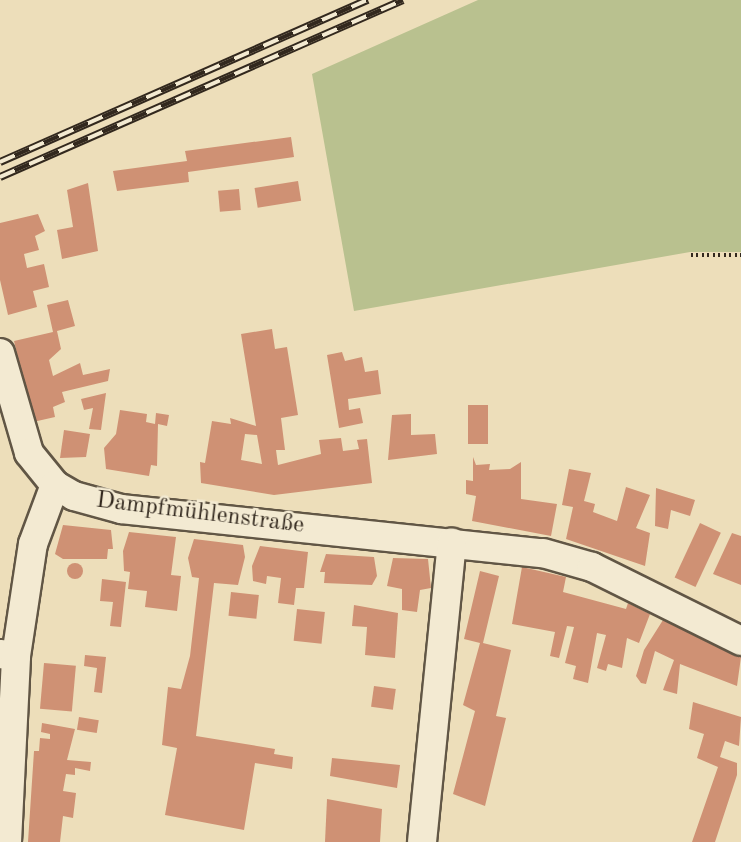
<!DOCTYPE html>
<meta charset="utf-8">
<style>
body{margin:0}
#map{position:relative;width:741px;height:842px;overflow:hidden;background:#eddeba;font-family:"Old Standard TT",serif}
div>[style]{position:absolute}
.green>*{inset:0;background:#b9c18f}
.building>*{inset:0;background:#cf9174;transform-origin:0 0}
.round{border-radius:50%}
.path>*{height:4.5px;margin-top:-2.25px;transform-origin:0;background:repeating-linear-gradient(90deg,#32281e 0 2px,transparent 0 5.5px)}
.roads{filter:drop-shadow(2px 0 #615645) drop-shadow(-2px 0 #615645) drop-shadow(0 2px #615645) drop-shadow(0 -2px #615645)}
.street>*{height:28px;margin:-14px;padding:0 14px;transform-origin:14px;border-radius:14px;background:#f3ead2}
.rail>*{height:8px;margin-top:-4px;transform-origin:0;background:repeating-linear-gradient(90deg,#f3ead2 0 16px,#32281e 0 32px);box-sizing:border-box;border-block:2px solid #32281e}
span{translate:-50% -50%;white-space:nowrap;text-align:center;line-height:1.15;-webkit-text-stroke:5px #f3ead2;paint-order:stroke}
.street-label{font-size:24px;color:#32281e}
</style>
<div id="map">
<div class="green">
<i style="clip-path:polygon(478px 0,741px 0,741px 252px,690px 252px,354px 311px,312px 74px)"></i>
</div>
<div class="building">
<i style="clip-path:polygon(291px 137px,294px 157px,188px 172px,189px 182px,117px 191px,113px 171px,187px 161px,185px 151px)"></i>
<i style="left:298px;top:181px;width:20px;height:44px;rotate:81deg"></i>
<i style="clip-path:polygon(88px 183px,98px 251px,62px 259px,57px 230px,73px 227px,67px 190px)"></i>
<i style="left:239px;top:189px;width:21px;height:21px;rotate:85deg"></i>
<i style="clip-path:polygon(38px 214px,45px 231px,35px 236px,39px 250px,24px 254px,27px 268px,44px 264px,49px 287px,33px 291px,37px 307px,8px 315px,0 280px,0 223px)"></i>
<i style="clip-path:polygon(68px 300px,75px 326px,57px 331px,61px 349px,49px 360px,53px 376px,80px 363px,83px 375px,110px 369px,108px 381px,62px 392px,65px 402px,53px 407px,55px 417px,33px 422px,14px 341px,53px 332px,47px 305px)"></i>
<i style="clip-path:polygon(evenodd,272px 329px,275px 349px,287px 347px,298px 415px,281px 418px,285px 450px,276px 450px,278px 465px,321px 454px,319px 440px,341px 438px,343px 451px,359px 449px,357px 440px,367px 439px,372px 483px,274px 495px,201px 483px,200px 462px,205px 463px,212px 421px,231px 424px,230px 418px,256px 426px,241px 334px,272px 329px,245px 434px,257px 435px,262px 464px,241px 460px,245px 434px)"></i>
<i style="clip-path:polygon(342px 352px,345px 361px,362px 357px,365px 372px,378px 370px,381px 394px,348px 399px,349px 410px,360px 408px,363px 423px,339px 428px,327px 355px)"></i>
<i style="clip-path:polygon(106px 393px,101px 430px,89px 429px,93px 408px,84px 410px,81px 399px)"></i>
<i style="left:468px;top:405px;width:20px;height:39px"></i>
<i style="clip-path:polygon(120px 410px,147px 414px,146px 422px,155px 424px,156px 413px,169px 415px,167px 426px,158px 424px,157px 466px,151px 465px,149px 476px,106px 469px,104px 448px,116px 434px)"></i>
<i style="clip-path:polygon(411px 414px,411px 435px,435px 434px,437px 454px,388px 460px,392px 415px)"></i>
<i style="clip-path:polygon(64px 430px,90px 434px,86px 457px,60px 458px)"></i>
<i style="clip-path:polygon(473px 457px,476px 465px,490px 464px,489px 470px,510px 469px,521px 462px,521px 499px,557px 504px,551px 536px,472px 521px,476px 496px,466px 494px,466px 480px,473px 481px)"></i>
<i style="clip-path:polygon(569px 469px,591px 473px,584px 501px,595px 504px,593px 512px,617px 521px,626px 487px,650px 495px,636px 528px,650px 533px,645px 566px,566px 539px,573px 507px,562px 505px)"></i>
<i style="clip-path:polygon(656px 488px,695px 500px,690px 516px,671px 510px,668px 529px,655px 526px)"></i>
<i style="left:700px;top:523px;width:23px;height:60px;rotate:25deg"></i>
<i style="clip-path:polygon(63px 525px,111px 530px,113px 549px,108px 549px,107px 559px,63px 559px,55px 554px)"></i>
<i style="clip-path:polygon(129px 532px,176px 537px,171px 575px,181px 576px,177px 611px,145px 607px,147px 591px,128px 589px,130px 572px,124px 571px,123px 551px)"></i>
<i style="clip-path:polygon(732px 533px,741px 536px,741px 585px,713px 574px)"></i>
<i style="clip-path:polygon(194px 539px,243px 545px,245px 557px,238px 585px,214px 583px,196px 736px,275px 749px,274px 754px,293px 757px,292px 769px,255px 763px,244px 830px,165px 815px,177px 748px,162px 745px,168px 687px,181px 689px,190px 656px,199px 578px,192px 577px,188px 558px)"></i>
<i style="clip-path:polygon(260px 546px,308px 552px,304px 588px,296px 588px,294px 605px,278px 603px,281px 578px,267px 576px,266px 584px,253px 581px,252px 566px)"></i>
<i style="clip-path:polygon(326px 554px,374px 557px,377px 576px,372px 585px,324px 583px,325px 572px,320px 572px)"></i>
<i style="clip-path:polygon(393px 558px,428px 559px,431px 588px,420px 590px,417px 612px,402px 610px,402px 589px,387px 586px)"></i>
<i class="round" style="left:67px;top:563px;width:16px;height:16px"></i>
<i style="clip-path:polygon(522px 567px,566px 577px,563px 592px,626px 609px,628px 603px,650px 614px,639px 643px,627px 638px,622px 668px,608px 664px,606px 671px,597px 668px,606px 635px,597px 633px,588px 683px,573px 679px,576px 666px,565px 663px,574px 627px,567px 626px,559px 658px,550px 656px,555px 632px,512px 624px)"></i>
<i style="clip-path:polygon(480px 571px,499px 576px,483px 643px,511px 650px,496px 716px,506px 718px,485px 806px,453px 794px,475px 711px,463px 705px,480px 643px,464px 639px)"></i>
<i style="clip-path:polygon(102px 579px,126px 582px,121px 627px,110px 626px,113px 602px,100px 601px)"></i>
<i style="left:231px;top:592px;width:28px;height:24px;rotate:6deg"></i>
<i style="clip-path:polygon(354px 605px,398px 613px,395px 658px,365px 655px,367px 627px,352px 626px)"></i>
<i style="left:297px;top:609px;width:28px;height:32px;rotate:6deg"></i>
<i style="clip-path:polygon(663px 620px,741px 657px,737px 686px,680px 664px,677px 694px,663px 690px,674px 660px,655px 651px,646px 684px,641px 683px,636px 676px,644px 650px)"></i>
<i style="clip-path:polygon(85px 655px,106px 657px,102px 693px,94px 692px,97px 668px,84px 666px)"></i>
<i style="left:44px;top:663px;width:32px;height:46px;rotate:5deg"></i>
<i style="left:374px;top:686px;width:22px;height:21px;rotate:8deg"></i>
<i style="clip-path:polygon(693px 702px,741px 717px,739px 746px,725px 741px,720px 757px,737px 763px,737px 775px,715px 842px,692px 842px,718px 767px,697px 758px,704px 734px,689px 729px)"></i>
<i style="left:79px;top:717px;width:20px;height:13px;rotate:9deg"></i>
<i style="clip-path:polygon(42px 723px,75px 729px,67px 760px,91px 762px,90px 771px,75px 768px,75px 775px,66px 774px,63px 791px,76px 793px,73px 818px,63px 816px,60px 842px,28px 842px,34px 751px,39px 751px,40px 738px,50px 739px,50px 734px,41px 732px)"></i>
<i style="clip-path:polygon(332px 758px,400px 765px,397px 788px,330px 776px)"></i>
<i style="clip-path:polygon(327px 799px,382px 809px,380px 842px,325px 842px)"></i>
</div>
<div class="path">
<i style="left:691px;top:255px;width:50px"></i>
</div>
<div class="roads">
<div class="street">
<i style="left:0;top:353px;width:104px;rotate:73.8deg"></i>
<i style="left:29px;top:453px;width:41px;rotate:50.9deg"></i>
<i style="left:55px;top:485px;width:22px;rotate:30deg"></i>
<i style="left:74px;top:496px;width:49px;rotate:15.5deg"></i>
<i style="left:121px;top:509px;width:424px;rotate:6deg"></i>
<i style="left:543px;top:553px;width:51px;rotate:15.9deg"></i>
<i style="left:592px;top:567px;width:166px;rotate:26.4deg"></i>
<i style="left:0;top:654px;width:16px;rotate:7deg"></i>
<i style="left:16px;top:656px;width:113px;rotate:-81.4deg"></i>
<i style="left:33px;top:544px;width:63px;rotate:-69.6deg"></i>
<i style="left:7px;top:842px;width:186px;rotate:-87.2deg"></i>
<i style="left:422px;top:842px;width:301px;rotate:-84.3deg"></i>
</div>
</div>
<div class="rail">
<i style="left:0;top:162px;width:402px;rotate:-23.8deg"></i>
<i style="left:0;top:177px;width:440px;rotate:-23.7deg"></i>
</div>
<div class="street-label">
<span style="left:200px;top:514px;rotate:7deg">Dampfmühlenstraße</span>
</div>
</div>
